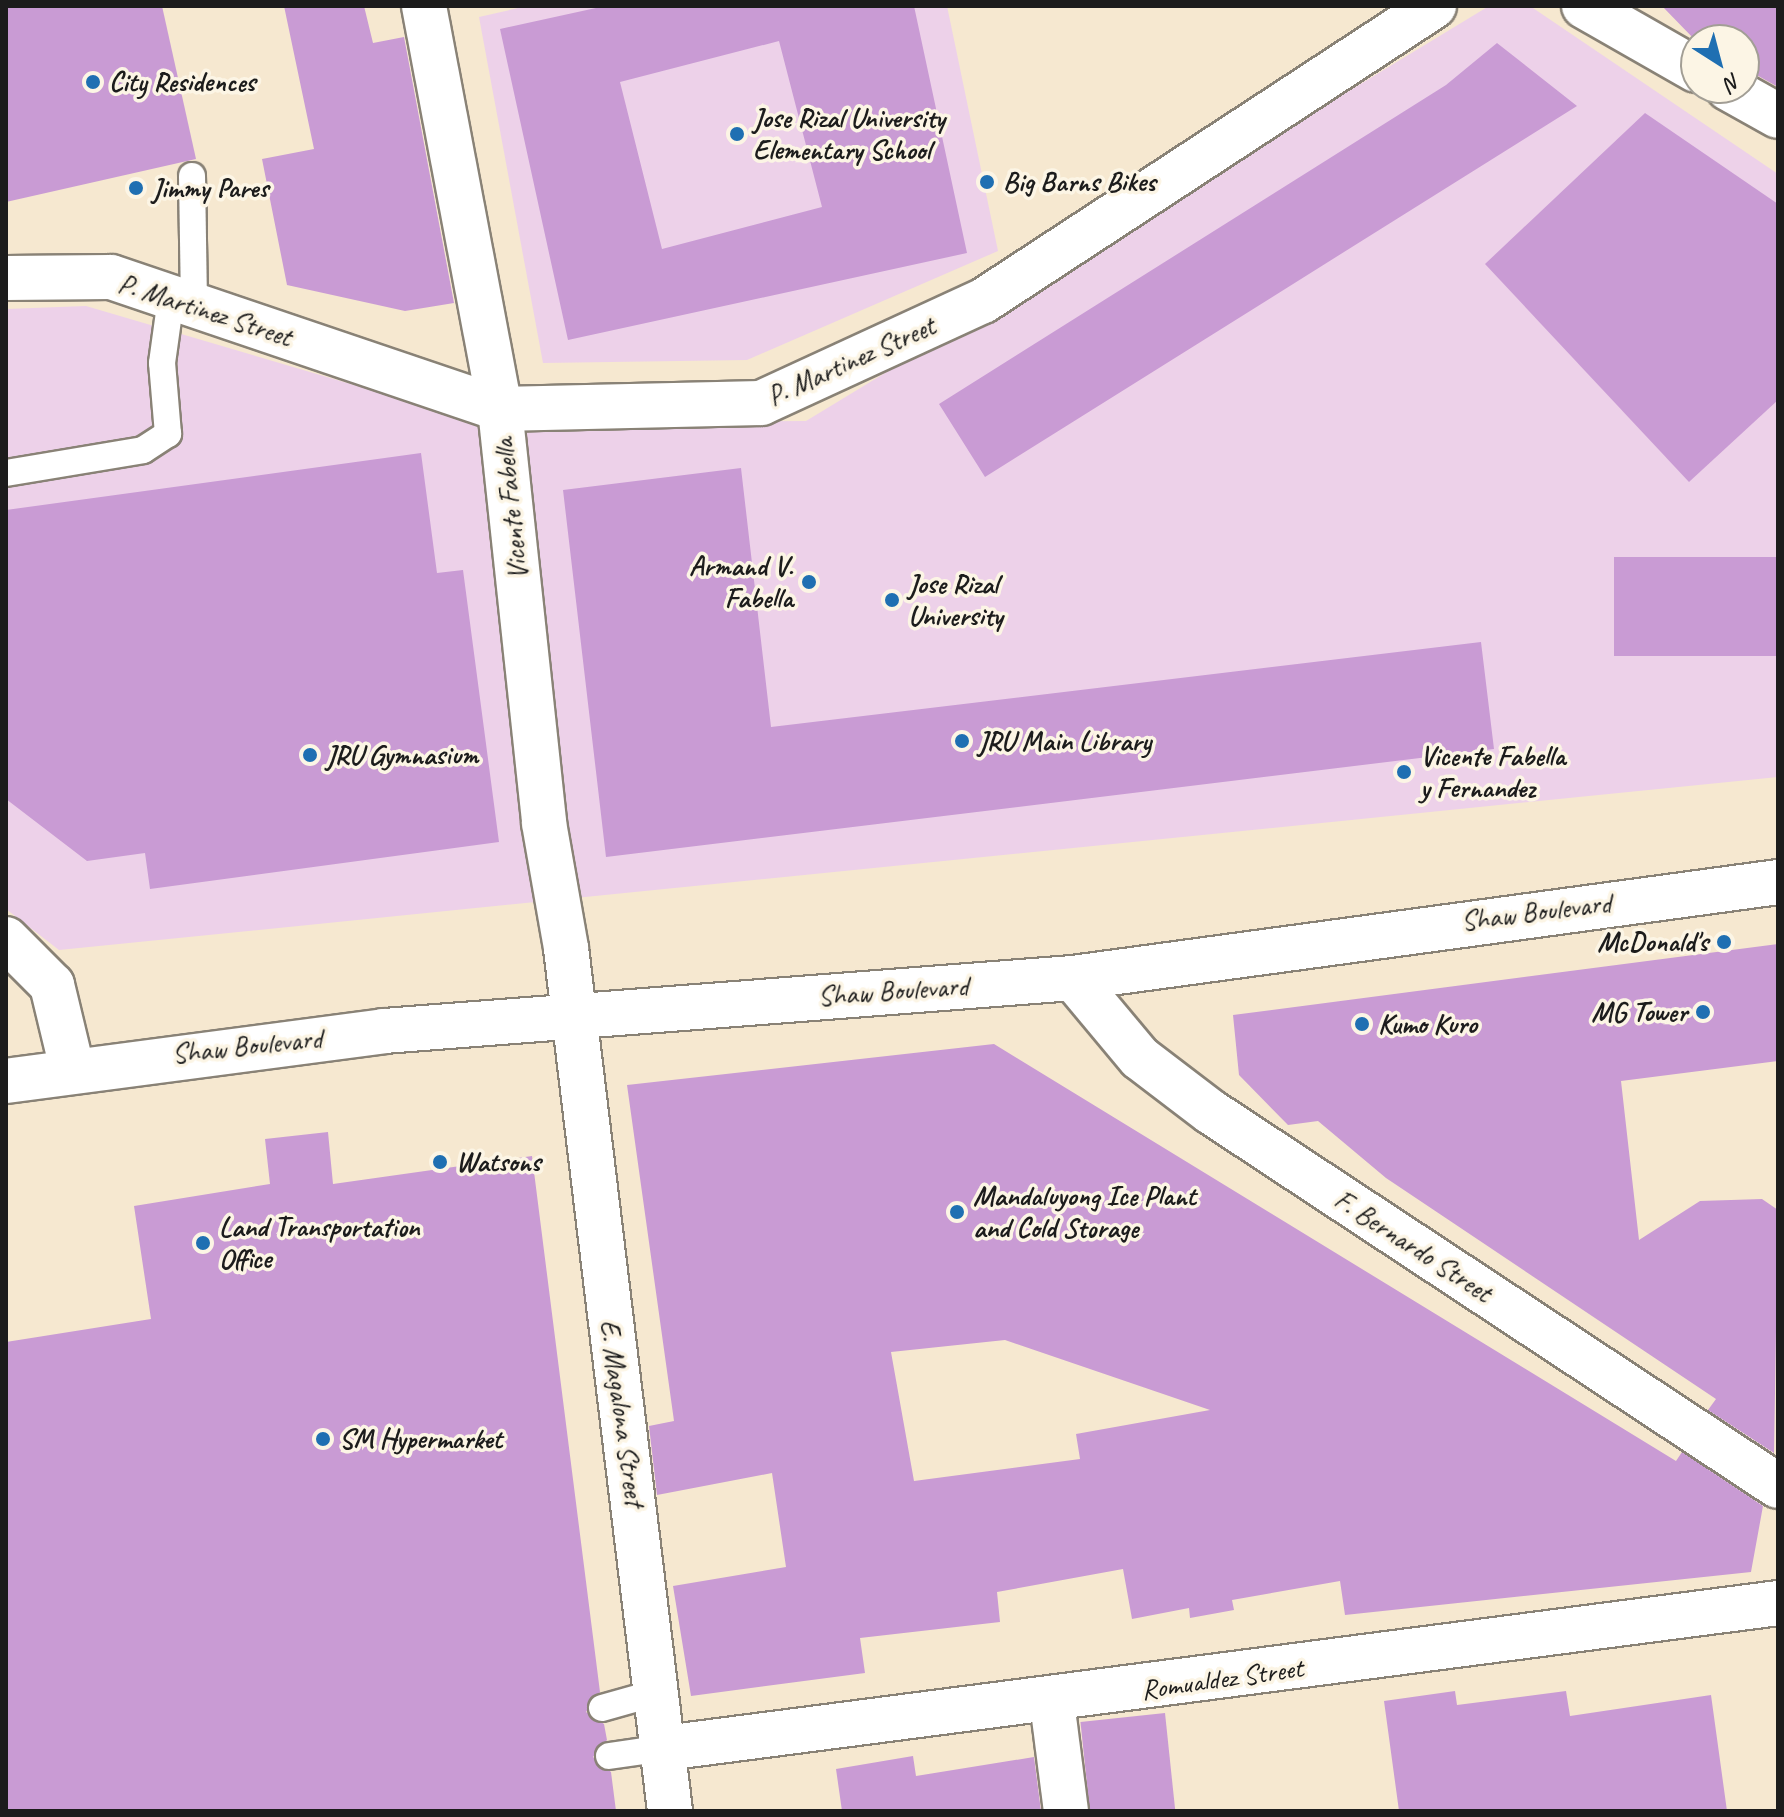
<!DOCTYPE html>
<style>
body{margin:0}
#map{position:relative;width:1784px;height:1817px;overflow:hidden;background:#f6e8d0;font-family:Caveat,sans-serif}
div>[style]{position:absolute}
.built>*{inset:0;background:#edd1e9}
.building>*{inset:0;background:#c99bd4;transform-origin:0 0}
.roads{filter:drop-shadow(2px 0 #898276) drop-shadow(-2px 0 #898276) drop-shadow(0 2px #898276) drop-shadow(0 -2px #898276)}
.service>*{height:26px;margin:-13px;padding:0 13px;transform-origin:13px;border-radius:13px;background:#fff}
.minor>*{height:44px;margin:-22px;padding:0 22px;transform-origin:22px;border-radius:22px;background:#fff}
.primary>*{height:44px;margin:-22px;padding:0 22px;transform-origin:22px;border-radius:22px;background:#fff}
.dots>*{width:22px;height:22px;translate:-50% -50%;box-sizing:border-box;border:4px solid #fcf5e5;border-radius:50%}
span{translate:-50% -50%;white-space:nowrap;text-align:center;line-height:1.15;-webkit-text-stroke:7px #fcf5e5;paint-order:stroke}
.poi-label{font-size:28px;color:#1c1c1c;font-weight:700}
.left{translate:0 -50%;text-align:left}
.right{translate:-100% -50%;text-align:right}
.street-label{font-size:28px;color:#1c1c1c}
.frame{position:absolute;inset:0;border:8px solid #1c1c1c;pointer-events:none}
.north{position:absolute;left:1680px;top:24px;width:80px;height:80px;box-sizing:border-box;background:#fcf5e5;border:2px solid #a29e95;border-radius:50%;rotate:144deg;font-size:22px;font-weight:700;line-height:32px;text-align:center;color:#1c1c1c}
.north::after{content:'';display:block;margin:auto;width:28px;height:36px;background:#1f6fb2;clip-path:polygon(50% 0,100% 100%,50% 72%,0 100%)}
</style>
<div id="map">
<div class="built">
<i style="clip-path:polygon(527px 6px,947px 6px,998px 251px,747px 360px,543px 363px,479px 17px)"></i>
<i style="clip-path:polygon(1489px 6px,1530px 6px,1778px 174px,1778px 777px,59px 950px,6px 909px,6px 309px,86px 306px,483px 423px,806px 421px)"></i>
</div>
<div class="building">
<i style="clip-path:polygon(6px 6px,162px 6px,196px 159px,6px 202px)"></i>
<i style="clip-path:polygon(284px 6px,364px 6px,373px 43px,404px 37px,454px 303px,405px 311px,287px 285px,262px 159px,314px 149px)"></i>
<i style="clip-path:polygon(evenodd,605px 6px,914px 6px,967px 253px,568px 340px,500px 29px,605px 6px,779px 41px,822px 207px,662px 249px,620px 82px,779px 41px)"></i>
<i style="clip-path:polygon(1662px 6px,1778px 6px,1778px 87px,1744px 68px,1744px 40px,1696px 41px)"></i>
<i style="clip-path:polygon(1497px 43px,1577px 106px,985px 477px,939px 404px,1446px 85px)"></i>
<i style="clip-path:polygon(1645px 113px,1778px 204px,1778px 400px,1689px 482px,1485px 264px)"></i>
<i style="clip-path:polygon(421px 453px,437px 573px,463px 570px,499px 842px,150px 889px,145px 853px,87px 861px,6px 799px,6px 510px)"></i>
<i style="clip-path:polygon(741px 468px,771px 727px,1481px 642px,1494px 749px,606px 857px,563px 490px)"></i>
<i style="left:1778px;top:557px;width:99px;height:164px;rotate:90deg"></i>
<i style="clip-path:polygon(1778px 944px,1778px 1061px,1621px 1081px,1639px 1240px,1700px 1201px,1762px 1199px,1778px 1210px,1774px 1453px,1708px 1410px,1716px 1399px,1386px 1178px,1318px 1121px,1288px 1125px,1239px 1075px,1233px 1015px)"></i>
<i style="clip-path:polygon(evenodd,994px 1044px,1676px 1461px,1682px 1452px,1763px 1506px,1751px 1572px,1345px 1615px,1340px 1581px,1232px 1600px,1234px 1610px,1190px 1618px,1189px 1608px,1132px 1619px,1123px 1569px,997px 1592px,1000px 1622px,860px 1638px,865px 1673px,691px 1696px,673px 1586px,786px 1567px,772px 1473px,657px 1495px,649px 1426px,674px 1421px,627px 1085px,994px 1044px,1005px 1340px,1210px 1410px,1076px 1434px,1080px 1459px,914px 1481px,891px 1352px,1005px 1340px)"></i>
<i style="clip-path:polygon(328px 1132px,333px 1184px,532px 1156px,600px 1692px,586px 1712px,604px 1724px,607px 1740px,593px 1757px,611px 1772px,616px 1811px,6px 1811px,6px 1342px,151px 1319px,134px 1206px,270px 1184px,265px 1139px)"></i>
<i style="clip-path:polygon(1455px 1691px,1457px 1705px,1566px 1691px,1570px 1716px,1711px 1695px,1727px 1811px,1399px 1811px,1384px 1701px)"></i>
<i style="left:1165px;top:1713px;width:99px;height:85px;rotate:84deg"></i>
<i style="clip-path:polygon(913px 1756px,916px 1776px,1034px 1757px,1041px 1811px,842px 1811px,836px 1769px)"></i>
</div>
<div class="roads">
<div class="service">
<i style="left:192px;top:176px;width:130px;rotate:89.1deg"></i>
<i style="left:6px;top:473px;width:139px;rotate:-9.5deg"></i>
<i style="left:143px;top:450px;width:30px;rotate:-33deg"></i>
<i style="left:168px;top:434px;width:71px;rotate:-94.8deg"></i>
<i style="left:162px;top:363px;width:66px;rotate:-82.1deg"></i>
<i style="left:602px;top:1708px;width:59px;rotate:-15.7deg"></i>
<i style="left:609px;top:1756px;width:57px;rotate:-8.1deg"></i>
</div>
<div class="minor">
<i style="left:424px;top:6px;width:410px;rotate:79.3deg"></i>
<i style="left:500px;top:409px;width:416px;rotate:83.9deg"></i>
<i style="left:544px;top:823px;width:127px;rotate:80deg"></i>
<i style="left:566px;top:948px;width:869px;rotate:83.13deg"></i>
<i style="left:1584px;top:6px;width:129px;rotate:29.7deg"></i>
<i style="left:1728px;top:88px;width:57px;rotate:29.2deg"></i>
<i style="left:6px;top:278px;width:105px;rotate:-0.5deg"></i>
<i style="left:111px;top:277px;width:411px;rotate:18.7deg"></i>
<i style="left:500px;top:409px;width:261px;rotate:-1.3deg"></i>
<i style="left:761px;top:403px;width:244px;rotate:-24.7deg"></i>
<i style="left:983px;top:301px;width:539px;rotate:-33.19deg"></i>
<i style="left:6px;top:939px;width:65px;rotate:45deg"></i>
<i style="left:52px;top:985px;width:85px;rotate:76.5deg"></i>
<i style="left:1073px;top:978px;width:104px;rotate:50.1deg"></i>
<i style="left:1140px;top:1058px;width:89px;rotate:37.3deg"></i>
<i style="left:1211px;top:1112px;width:679px;rotate:33.41deg"></i>
<i style="left:1052px;top:1702px;width:110px;rotate:82.7deg"></i>
<i style="left:665px;top:1748px;width:1122px;rotate:-7.42deg"></i>
</div>
<div class="primary">
<i style="left:6px;top:1081px;width:381px;rotate:-7.5deg"></i>
<i style="left:384px;top:1031px;width:691px;rotate:-4.4deg"></i>
<i style="left:1073px;top:978px;width:712px;rotate:-7.75deg"></i>
</div>
</div>
<div class="dots">
<i style="left:93px;top:82px;background:#1f6fb2"></i>
<i style="left:737px;top:134px;background:#1f6fb2"></i>
<i style="left:987px;top:182px;background:#1f6fb2"></i>
<i style="left:136px;top:188px;background:#1f6fb2"></i>
<i style="left:809px;top:582px;background:#1f6fb2"></i>
<i style="left:892px;top:600px;background:#1f6fb2"></i>
<i style="left:962px;top:741px;background:#1f6fb2"></i>
<i style="left:310px;top:755px;background:#1f6fb2"></i>
<i style="left:1404px;top:772px;background:#1f6fb2"></i>
<i style="left:1724px;top:942px;background:#1f6fb2"></i>
<i style="left:1703px;top:1012px;background:#1f6fb2"></i>
<i style="left:1362px;top:1024px;background:#1f6fb2"></i>
<i style="left:440px;top:1162px;background:#1f6fb2"></i>
<i style="left:957px;top:1212px;background:#1f6fb2"></i>
<i style="left:203px;top:1243px;background:#1f6fb2"></i>
<i style="left:323px;top:1439px;background:#1f6fb2"></i>
</div>
<div class="poi-label">
<span class="left" style="left:109px;top:82px">City Residences</span>
<span class="left" style="left:753px;top:134px">Jose Rizal University<br>Elementary School</span>
<span class="left" style="left:1003px;top:182px">Big Barns Bikes</span>
<span class="left" style="left:152px;top:188px">Jimmy Pares</span>
<span class="right" style="left:793px;top:582px">Armand V.<br>Fabella</span>
<span class="left" style="left:908px;top:600px">Jose Rizal<br>University</span>
<span class="left" style="left:978px;top:741px">JRU Main Library</span>
<span class="left" style="left:326px;top:755px">JRU Gymnasium</span>
<span class="left" style="left:1420px;top:772px">Vicente Fabella<br>y Fernandez</span>
<span class="right" style="left:1708px;top:942px">McDonald's</span>
<span class="right" style="left:1687px;top:1012px">MG Tower</span>
<span class="left" style="left:1378px;top:1024px">Kumo Kuro</span>
<span class="left" style="left:456px;top:1162px">Watsons</span>
<span class="left" style="left:973px;top:1212px">Mandaluyong Ice Plant<br>and Cold Storage</span>
<span class="left" style="left:219px;top:1243px">Land Transportation<br>Office</span>
<span class="left" style="left:339px;top:1439px">SM Hypermarket</span>
</div>
<div class="street-label">
<span style="left:205px;top:310px;rotate:18deg">P. Martinez Street</span>
<span style="left:851px;top:361px;rotate:-24deg">P. Martinez Street</span>
<span style="left:511px;top:509px;rotate:-96deg">Vicente Fabella</span>
<span style="left:1536px;top:912px;rotate:-7deg">Shaw Boulevard</span>
<span style="left:893px;top:991px;rotate:-4deg">Shaw Boulevard</span>
<span style="left:247px;top:1046px;rotate:-6deg">Shaw Boulevard</span>
<span style="left:1413px;top:1246px;rotate:33deg">F. Bernardo Street</span>
<span style="left:622px;top:1413px;rotate:82deg">E. Magalona Street</span>
<span style="left:1222px;top:1679px;rotate:-8deg">Romualdez Street</span>
</div>
<div class="frame"></div>
<div class="north">N</div>
</div>
